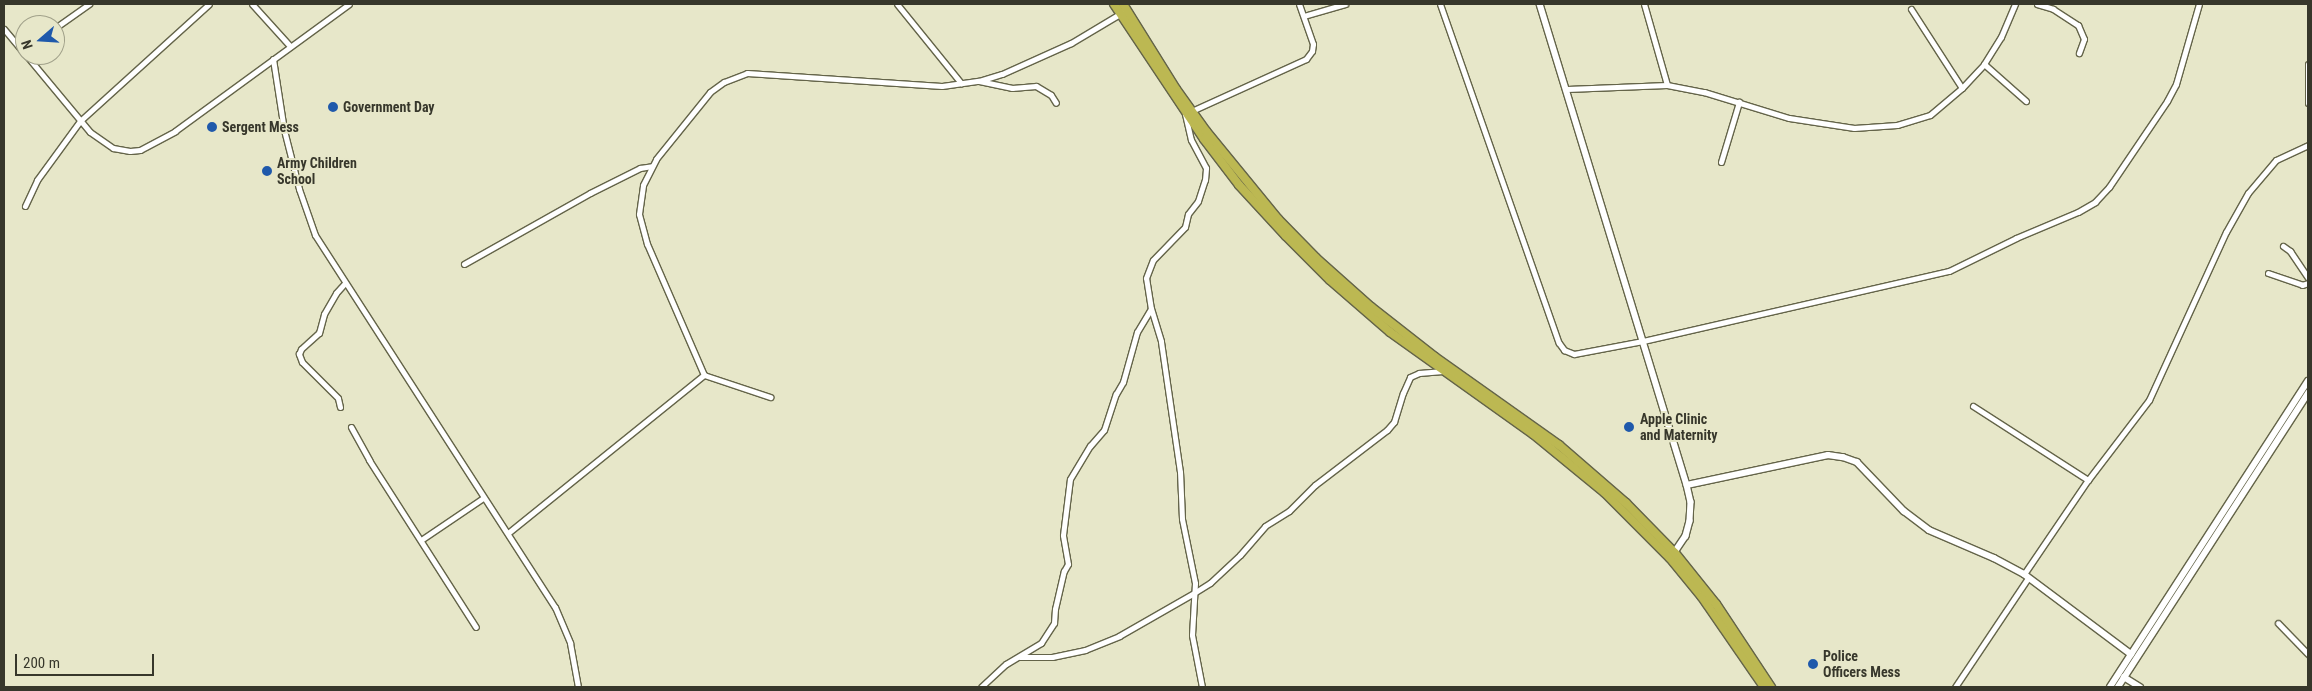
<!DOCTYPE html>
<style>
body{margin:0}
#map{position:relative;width:2312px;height:691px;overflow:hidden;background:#e7e7c9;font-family:"Roboto Condensed",sans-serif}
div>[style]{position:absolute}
.roads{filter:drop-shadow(1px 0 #646449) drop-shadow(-1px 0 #646449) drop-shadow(0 1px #646449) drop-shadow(0 -1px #646449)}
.minor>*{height:5px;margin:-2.5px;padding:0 2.5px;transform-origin:2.5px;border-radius:2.5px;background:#fff}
.tertiary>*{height:5.5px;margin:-2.75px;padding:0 2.75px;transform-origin:2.75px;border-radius:2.75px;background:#fff}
.trunk>*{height:8px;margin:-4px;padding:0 4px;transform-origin:4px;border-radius:4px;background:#bcb852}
.dots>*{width:14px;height:14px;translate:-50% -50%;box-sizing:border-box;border:2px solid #e7e7c9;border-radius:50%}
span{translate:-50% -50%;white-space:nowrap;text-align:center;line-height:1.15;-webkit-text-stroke:4px #e7e7c9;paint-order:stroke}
.poi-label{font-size:14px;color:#37372b;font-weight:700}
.left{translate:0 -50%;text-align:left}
.frame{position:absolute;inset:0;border:5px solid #37372b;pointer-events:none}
.north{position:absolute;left:15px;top:15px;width:50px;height:50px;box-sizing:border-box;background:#e7e7c9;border:1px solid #a1a18a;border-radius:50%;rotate:251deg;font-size:14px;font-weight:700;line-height:20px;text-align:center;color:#37372b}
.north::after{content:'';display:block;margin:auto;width:18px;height:22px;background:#1f59ab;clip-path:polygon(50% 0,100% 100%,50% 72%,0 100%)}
.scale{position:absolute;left:15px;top:654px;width:139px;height:22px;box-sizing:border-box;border:2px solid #37372b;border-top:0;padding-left:6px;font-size:15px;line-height:18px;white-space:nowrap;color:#37372b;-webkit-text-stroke:4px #e7e7c9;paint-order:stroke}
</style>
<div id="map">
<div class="roads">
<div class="minor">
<i style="left:252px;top:4px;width:57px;rotate:47.9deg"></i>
<i style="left:897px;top:4px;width:102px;rotate:51deg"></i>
<i style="left:1440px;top:4px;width:359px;rotate:70.7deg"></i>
<i style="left:1559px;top:343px;width:9px;rotate:54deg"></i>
<i style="left:1564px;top:350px;width:11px;rotate:22deg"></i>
<i style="left:1574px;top:354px;width:70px;rotate:-10.7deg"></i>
<i style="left:1643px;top:341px;width:314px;rotate:-12.9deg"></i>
<i style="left:1949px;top:271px;width:75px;rotate:-26.2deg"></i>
<i style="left:2016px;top:238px;width:67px;rotate:-22.8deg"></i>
<i style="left:2078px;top:212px;width:20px;rotate:-30deg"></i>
<i style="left:2095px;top:202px;width:21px;rotate:-47deg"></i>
<i style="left:2109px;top:187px;width:104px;rotate:-56deg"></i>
<i style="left:2167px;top:101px;width:19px;rotate:-62deg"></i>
<i style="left:2176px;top:84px;width:83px;rotate:-74deg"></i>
<i style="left:1644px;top:4px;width:84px;rotate:74.1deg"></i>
<i style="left:2037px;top:4px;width:17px;rotate:17deg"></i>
<i style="left:2053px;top:9px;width:30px;rotate:33deg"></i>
<i style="left:2078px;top:25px;width:15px;rotate:67deg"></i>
<i style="left:2084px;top:39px;width:15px;rotate:110deg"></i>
<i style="left:1911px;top:9px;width:94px;rotate:57.2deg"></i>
<i style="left:1304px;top:16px;width:43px;rotate:-16.3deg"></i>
<i style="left:55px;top:28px;width:42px;rotate:-35.2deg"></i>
<i style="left:4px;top:29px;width:33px;rotate:50deg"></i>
<i style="left:26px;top:55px;width:100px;rotate:50.3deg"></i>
<i style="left:90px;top:132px;width:28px;rotate:35deg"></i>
<i style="left:113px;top:148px;width:17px;rotate:10deg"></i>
<i style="left:130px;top:151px;width:10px;rotate:-6deg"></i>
<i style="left:140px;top:150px;width:40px;rotate:-28deg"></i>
<i style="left:175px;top:131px;width:215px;rotate:-36.1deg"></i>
<i style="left:273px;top:59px;width:72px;rotate:81.2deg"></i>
<i style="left:284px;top:130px;width:61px;rotate:75.7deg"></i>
<i style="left:299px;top:189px;width:49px;rotate:70.8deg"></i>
<i style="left:315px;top:235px;width:443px;rotate:57.2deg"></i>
<i style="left:555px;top:607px;width:39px;rotate:67deg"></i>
<i style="left:570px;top:643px;width:45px;rotate:79.7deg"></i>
<i style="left:1984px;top:64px;width:56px;rotate:41.4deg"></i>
<i style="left:2308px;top:64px;width:39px;rotate:90deg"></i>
<i style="left:979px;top:81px;width:34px;rotate:12deg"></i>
<i style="left:1012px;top:88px;width:24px;rotate:-5deg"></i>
<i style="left:1036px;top:86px;width:17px;rotate:31deg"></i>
<i style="left:1051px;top:95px;width:9px;rotate:58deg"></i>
<i style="left:1567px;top:89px;width:100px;rotate:-2.3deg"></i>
<i style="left:1667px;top:85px;width:38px;rotate:11deg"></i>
<i style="left:1704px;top:92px;width:89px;rotate:17deg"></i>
<i style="left:1789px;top:118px;width:66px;rotate:8.7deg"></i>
<i style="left:1854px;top:128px;width:43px;rotate:-4deg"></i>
<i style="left:1897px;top:125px;width:34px;rotate:-17deg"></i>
<i style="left:1930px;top:115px;width:42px;rotate:-40.2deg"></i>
<i style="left:1962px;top:88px;width:33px;rotate:-47deg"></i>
<i style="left:1984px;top:64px;width:32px;rotate:-58deg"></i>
<i style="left:2001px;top:37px;width:36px;rotate:-67deg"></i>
<i style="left:1721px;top:162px;width:63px;rotate:-73.3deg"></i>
<i style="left:25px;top:206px;width:29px;rotate:-65deg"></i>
<i style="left:37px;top:180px;width:73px;rotate:-53.9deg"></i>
<i style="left:80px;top:121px;width:174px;rotate:-42.2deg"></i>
<i style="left:2283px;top:246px;width:9px;rotate:36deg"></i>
<i style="left:2290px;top:251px;width:32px;rotate:56deg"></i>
<i style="left:464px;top:264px;width:145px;rotate:-29.4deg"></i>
<i style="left:590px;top:193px;width:56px;rotate:-26.6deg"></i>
<i style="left:640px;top:168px;width:12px;rotate:-9deg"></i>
<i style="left:2268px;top:273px;width:36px;rotate:19deg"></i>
<i style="left:2302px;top:285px;width:6px;rotate:-18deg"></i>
<i style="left:704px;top:375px;width:70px;rotate:18.4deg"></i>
<i style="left:1973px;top:406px;width:137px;rotate:32.8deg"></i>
<i style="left:340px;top:407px;width:9px;rotate:-103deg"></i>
<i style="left:338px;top:398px;width:51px;rotate:-135deg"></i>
<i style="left:302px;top:362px;width:9px;rotate:-111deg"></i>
<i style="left:299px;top:354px;width:5px;rotate:-68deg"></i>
<i style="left:301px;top:349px;width:24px;rotate:-42deg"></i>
<i style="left:319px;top:333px;width:20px;rotate:-75deg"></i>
<i style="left:324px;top:314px;width:24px;rotate:-60deg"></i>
<i style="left:336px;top:293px;width:13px;rotate:-48deg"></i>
<i style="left:351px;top:427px;width:38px;rotate:61deg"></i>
<i style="left:369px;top:460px;width:198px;rotate:57.4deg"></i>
<i style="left:508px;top:533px;width:252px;rotate:-38.9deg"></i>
<i style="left:704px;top:375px;width:143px;rotate:-113.5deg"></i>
<i style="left:647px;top:244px;width:31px;rotate:-105deg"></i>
<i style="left:639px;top:214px;width:29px;rotate:-82deg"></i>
<i style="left:643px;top:185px;width:29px;rotate:-63deg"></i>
<i style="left:656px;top:159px;width:86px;rotate:-51.1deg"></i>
<i style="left:710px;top:92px;width:17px;rotate:-36deg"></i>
<i style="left:724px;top:82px;width:25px;rotate:-21deg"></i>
<i style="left:747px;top:73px;width:195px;rotate:3.8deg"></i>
<i style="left:942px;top:86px;width:37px;rotate:-8deg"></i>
<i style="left:979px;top:81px;width:24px;rotate:-17deg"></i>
<i style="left:1002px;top:74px;width:76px;rotate:-24.2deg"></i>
<i style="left:1071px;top:43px;width:61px;rotate:-30.8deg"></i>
<i style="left:421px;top:540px;width:75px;rotate:-34.1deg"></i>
<i style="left:2024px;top:574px;width:114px;rotate:-55.8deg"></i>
<i style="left:2088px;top:480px;width:101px;rotate:-52.7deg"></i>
<i style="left:2149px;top:400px;width:185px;rotate:-65.4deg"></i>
<i style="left:2226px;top:232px;width:45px;rotate:-60.6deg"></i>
<i style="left:2248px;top:193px;width:43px;rotate:-49.7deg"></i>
<i style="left:2276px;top:160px;width:35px;rotate:-25deg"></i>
<i style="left:2278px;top:623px;width:43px;rotate:45.9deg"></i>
<i style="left:1020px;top:657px;width:32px"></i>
<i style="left:1052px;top:657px;width:34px;rotate:-12deg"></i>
<i style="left:1085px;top:650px;width:37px;rotate:-22deg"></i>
<i style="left:1119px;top:636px;width:86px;rotate:-29.8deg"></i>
<i style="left:1194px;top:593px;width:19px;rotate:-32deg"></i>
<i style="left:1210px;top:583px;width:41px;rotate:-43deg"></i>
<i style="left:1240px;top:555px;width:38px;rotate:-49deg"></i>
<i style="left:1265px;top:526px;width:28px;rotate:-32deg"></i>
<i style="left:1289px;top:511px;width:37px;rotate:-45deg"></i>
<i style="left:1315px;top:485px;width:91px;rotate:-37.4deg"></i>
<i style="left:1387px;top:430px;width:11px;rotate:-49deg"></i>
<i style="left:1394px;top:422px;width:30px;rotate:-73deg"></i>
<i style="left:1403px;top:393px;width:17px;rotate:-66deg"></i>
<i style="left:1410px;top:377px;width:10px;rotate:-24deg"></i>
<i style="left:1419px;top:373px;width:24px;rotate:-5deg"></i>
<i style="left:981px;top:687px;width:34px;rotate:-43deg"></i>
<i style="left:1006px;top:664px;width:41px;rotate:-31deg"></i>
<i style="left:1041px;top:643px;width:24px;rotate:-57deg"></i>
<i style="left:1054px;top:623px;width:14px;rotate:-86deg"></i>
<i style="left:1055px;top:609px;width:39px;rotate:-77deg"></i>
<i style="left:1064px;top:571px;width:8px;rotate:-60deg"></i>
<i style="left:1068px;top:564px;width:29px;rotate:-100deg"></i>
<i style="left:1063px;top:535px;width:56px;rotate:-82.9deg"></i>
<i style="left:1070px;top:479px;width:39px;rotate:-59deg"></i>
<i style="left:1090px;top:446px;width:21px;rotate:-49deg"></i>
<i style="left:1104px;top:430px;width:38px;rotate:-72deg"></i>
<i style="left:1116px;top:394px;width:14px;rotate:-60deg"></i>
<i style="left:1123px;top:382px;width:52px;rotate:-74.4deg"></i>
<i style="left:1137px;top:332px;width:27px;rotate:-59deg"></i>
<i style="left:1202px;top:687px;width:53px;rotate:-100.9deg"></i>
<i style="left:1192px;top:635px;width:52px;rotate:-86.7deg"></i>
<i style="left:1195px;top:583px;width:65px;rotate:-101.5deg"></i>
<i style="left:1182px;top:519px;width:47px;rotate:-92.4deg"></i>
<i style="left:1180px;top:472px;width:132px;rotate:-98.3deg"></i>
<i style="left:1161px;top:341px;width:34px;rotate:-107deg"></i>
<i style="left:1151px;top:309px;width:31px;rotate:-99deg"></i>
<i style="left:1146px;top:278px;width:19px;rotate:-69deg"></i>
<i style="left:1153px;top:260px;width:46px;rotate:-45.9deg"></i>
<i style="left:1185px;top:227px;width:13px;rotate:-77deg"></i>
<i style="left:1188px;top:214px;width:16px;rotate:-52deg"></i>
<i style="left:1198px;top:201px;width:22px;rotate:-72deg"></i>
<i style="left:1205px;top:180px;width:12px;rotate:-85deg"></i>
<i style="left:1206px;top:168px;width:32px;rotate:-118deg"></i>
<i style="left:1191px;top:140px;width:27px;rotate:-103deg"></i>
<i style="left:1185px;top:114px;width:133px;rotate:-24.4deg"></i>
<i style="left:1306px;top:59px;width:10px;rotate:-53deg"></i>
<i style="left:1312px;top:51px;width:7px;rotate:-82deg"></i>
<i style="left:1313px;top:44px;width:42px;rotate:-109.3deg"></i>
<i style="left:1955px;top:687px;width:131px;rotate:-56.2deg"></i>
</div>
<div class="tertiary">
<i style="left:1540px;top:4px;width:503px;rotate:73.01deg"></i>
<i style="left:1687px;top:485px;width:17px;rotate:77deg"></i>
<i style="left:1691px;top:502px;width:19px;rotate:93deg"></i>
<i style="left:1690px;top:521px;width:16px;rotate:105deg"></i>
<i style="left:1686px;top:536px;width:23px;rotate:124deg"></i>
<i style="left:1687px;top:485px;width:144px;rotate:-12deg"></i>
<i style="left:1828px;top:455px;width:15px;rotate:8deg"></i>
<i style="left:1843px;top:457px;width:15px;rotate:20deg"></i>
<i style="left:1857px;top:462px;width:68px;rotate:46.2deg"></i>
<i style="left:1904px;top:511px;width:31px;rotate:37deg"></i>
<i style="left:1929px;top:530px;width:71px;rotate:23.3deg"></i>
<i style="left:1994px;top:558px;width:34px;rotate:28deg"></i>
<i style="left:2024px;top:574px;width:134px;rotate:36.8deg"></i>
<i style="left:2124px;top:677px;width:19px;rotate:32deg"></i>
<i style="left:2110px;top:687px;width:364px;rotate:-57.1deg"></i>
<i style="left:2118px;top:687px;width:350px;rotate:-57.1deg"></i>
</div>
<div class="trunk">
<i style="left:1114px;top:4px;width:162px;rotate:56.3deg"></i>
<i style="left:1204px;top:139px;width:58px;rotate:52.7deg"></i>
<i style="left:1239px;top:185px;width:69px;rotate:47.3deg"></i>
<i style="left:1286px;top:236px;width:62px;rotate:45deg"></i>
<i style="left:1330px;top:280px;width:79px;rotate:40.9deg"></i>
<i style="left:1390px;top:332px;width:176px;rotate:35.5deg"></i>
<i style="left:1533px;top:434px;width:93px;rotate:39.3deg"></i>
<i style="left:1605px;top:493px;width:92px;rotate:45deg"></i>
<i style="left:1670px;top:558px;width:50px;rotate:50.6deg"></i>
<i style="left:1702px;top:597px;width:109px;rotate:55.4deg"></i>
<i style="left:1123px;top:4px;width:100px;rotate:58.1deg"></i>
<i style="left:1176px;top:89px;width:52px;rotate:54.5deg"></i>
<i style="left:1206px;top:131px;width:114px;rotate:50.7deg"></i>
<i style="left:1278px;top:219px;width:54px;rotate:45.7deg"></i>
<i style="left:1316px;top:258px;width:74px;rotate:41.7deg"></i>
<i style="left:1371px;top:307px;width:81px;rotate:38deg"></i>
<i style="left:1435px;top:357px;width:152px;rotate:35.4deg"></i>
<i style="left:1559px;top:445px;width:89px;rotate:40.9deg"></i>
<i style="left:1626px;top:503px;width:70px;rotate:45.6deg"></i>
<i style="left:1675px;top:553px;width:65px;rotate:51.2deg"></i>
<i style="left:1716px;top:604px;width:100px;rotate:56.5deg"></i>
</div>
</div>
<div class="dots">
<i style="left:333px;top:107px;background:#1f59ab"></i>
<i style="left:212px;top:127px;background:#1f59ab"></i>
<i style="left:267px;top:171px;background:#1f59ab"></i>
<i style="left:1629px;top:427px;background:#1f59ab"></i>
<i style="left:1813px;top:664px;background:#1f59ab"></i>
</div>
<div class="poi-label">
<span class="left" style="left:343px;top:107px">Government Day</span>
<span class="left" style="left:222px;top:127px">Sergent Mess</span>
<span class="left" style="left:277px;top:171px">Army Children<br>School</span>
<span class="left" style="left:1640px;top:427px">Apple Clinic<br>and Maternity</span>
<span class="left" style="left:1823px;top:664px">Police<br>Officers Mess</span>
</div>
<div class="frame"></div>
<div class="north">N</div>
<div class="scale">200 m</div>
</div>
